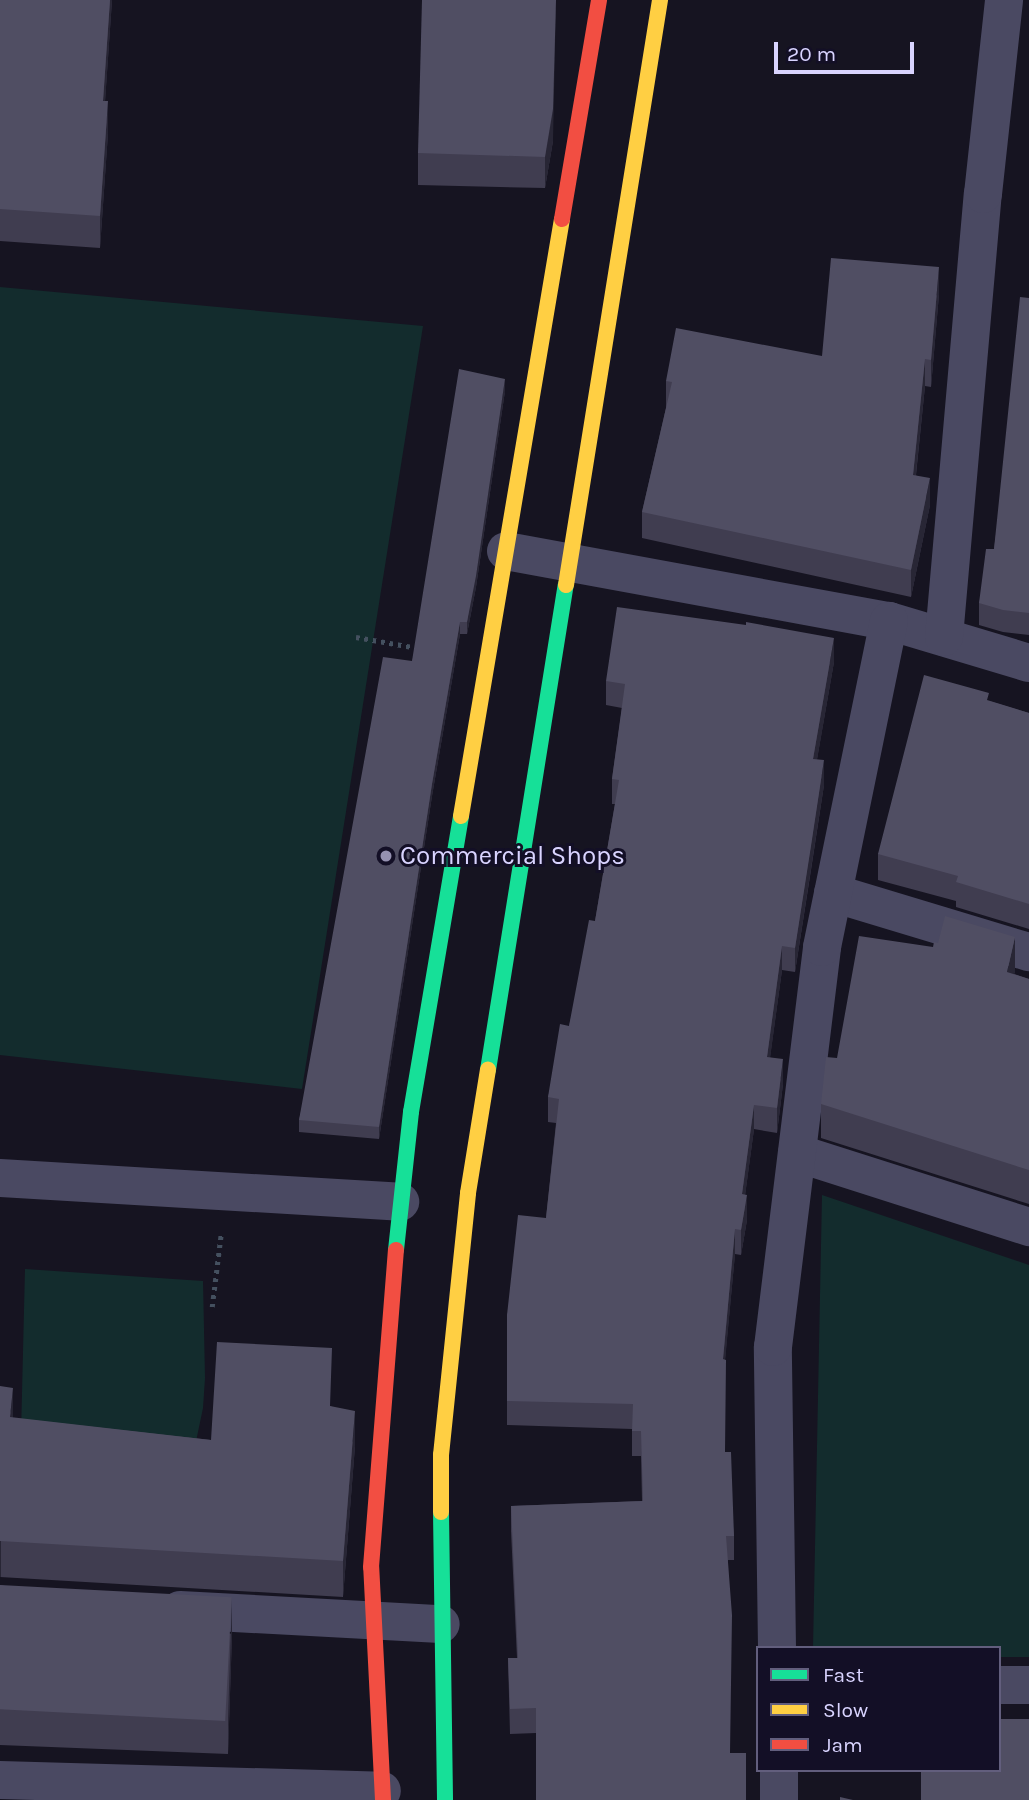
<!DOCTYPE html>
<style>
body{margin:0}
#map{position:relative;width:1029px;height:1800px;overflow:hidden;background:#161421;font-family:Karla,sans-serif}
div>[style]{position:absolute}
.green>*{inset:0;background:#132c2d}
.path>*{height:4.5px;margin-top:-2.25px;transform-origin:0;background:repeating-linear-gradient(90deg,#44505f 0 3.5px,transparent 0 8.5px)}
.street>*{height:38px;margin:-19px;padding:0 19px;transform-origin:19px;border-radius:19px;background:#4a4962}
.fast>*{height:16px;margin:-8px;padding:0 8px;transform-origin:8px;border-radius:8px;background:#16e098}
.slow>*{height:16px;margin:-8px;padding:0 8px;transform-origin:8px;border-radius:8px;background:#ffcf43}
.jam>*{height:16px;margin:-8px;padding:0 8px;transform-origin:8px;border-radius:8px;background:#f24e42}
.wall>*{inset:0;background:#403d50}
.shaded-wall>*{inset:0;background:#282635;transform-origin:0 0}
.building>*{inset:0;background:#504e63;transform-origin:0 0}
.dots>*{width:19px;height:19px;translate:-50% -50%;box-sizing:border-box;border:4px solid #130f26;border-radius:50%}
span{translate:-50% -50%;white-space:nowrap;text-align:center;line-height:1.15;-webkit-text-stroke:6px #130f26;paint-order:stroke}
.poi-label{font-size:26px;color:#d9d4ff}
.left{translate:0 -50%;text-align:left}
.legend{position:absolute;left:756px;top:1646px;width:245px;height:126px;box-sizing:border-box;background:#130f26;border:2px solid #625e7d;margin:0;padding:9px 12px;list-style:none;font-size:21px;color:#d9d4ff}
.legend li{display:flex;align-items:center;gap:14px;height:35px}
.legend b{width:35px;border:2px solid #625e7d}
.scale{position:absolute;left:774px;top:42px;width:140px;height:32px;box-sizing:border-box;border:4px solid #d9d4ff;border-top:0;padding-left:9px;font-size:21px;line-height:24px;white-space:nowrap;color:#d9d4ff;-webkit-text-stroke:5px #130f26;paint-order:stroke}
</style>
<div id="map">
<div class="green">
<i style="clip-path:polygon(0 287px,423px 326px,302px 1089px,0 1055px)"></i>
<i style="clip-path:polygon(822px 1195px,1029px 1265px,1029px 1657px,999px 1657px,999px 1648px,813px 1648px)"></i>
<i style="clip-path:polygon(25px 1269px,203px 1281px,205px 1378px,203px 1408px,194px 1451px,21px 1435px)"></i>
</div>
<div class="path">
<i style="left:356px;top:637px;width:63px;rotate:10.1deg"></i>
<i style="left:212px;top:1307px;width:74px;rotate:-83deg"></i>
</div>
<div class="street">
<i style="left:506px;top:551px;width:389px;rotate:10.4deg"></i>
<i style="left:889px;top:621px;width:146px;rotate:16.7deg"></i>
<i style="left:944px;top:637px;width:445px;rotate:-85deg"></i>
<i style="left:983px;top:194px;width:195px;rotate:-83.8deg"></i>
<i style="left:833px;top:893px;width:205px;rotate:16.8deg"></i>
<i style="left:797px;top:1153px;width:244px;rotate:17.7deg"></i>
<i style="left:0;top:1178px;width:401px;rotate:3.4deg"></i>
<i style="left:180px;top:1610px;width:261px;rotate:3.1deg"></i>
<i style="left:777px;top:1648px;width:301px;rotate:-90.8deg"></i>
<i style="left:773px;top:1347px;width:403px;rotate:-83deg"></i>
<i style="left:822px;top:947px;width:333px;rotate:-78.4deg"></i>
<i style="left:999px;top:1685px;width:30px"></i>
<i style="left:779px;top:1770px;width:30px;rotate:90deg"></i>
<i style="left:0;top:1780px;width:382px;rotate:1.6deg"></i>
</div>
<div class="fast">
<i style="left:488px;top:1070px;width:491px;rotate:-80.9deg"></i>
<i style="left:396px;top:1250px;width:139px;rotate:-83.8deg"></i>
<i style="left:411px;top:1112px;width:300px;rotate:-80.4deg"></i>
<i style="left:441px;top:1512px;width:288px;rotate:89.2deg"></i>
</div>
<div class="slow">
<i style="left:566px;top:585px;width:593px;rotate:-80.87deg"></i>
<i style="left:461px;top:816px;width:605px;rotate:-80.4deg"></i>
<i style="left:441px;top:1512px;width:57px;rotate:-90deg"></i>
<i style="left:441px;top:1455px;width:263px;rotate:-84.1deg"></i>
<i style="left:468px;top:1193px;width:125px;rotate:-80.8deg"></i>
</div>
<div class="jam">
<i style="left:562px;top:219px;width:222px;rotate:-80.4deg"></i>
<i style="left:383px;top:1800px;width:233px;rotate:-92.9deg"></i>
<i style="left:371px;top:1567px;width:318px;rotate:-85.5deg"></i>
</div>
<div class="wall">
<i style="clip-path:polygon(0 0,112px 0,105px 101px,108px 133px,100px 248px,0 241px)"></i>
<i style="clip-path:polygon(553px 141px,545px 188px,418px 185px,418px 153px)"></i>
<i style="clip-path:polygon(939px 294px,931px 387px,925px 386px,916px 475px,930px 505px,911px 597px,642px 538px,642px 512px,666px 408px,666px 381px,822px 356px)"></i>
<i style="clip-path:polygon(1029px 298px,1029px 635px,1003px 632px,979px 625px,979px 603px,994px 549px)"></i>
<i style="clip-path:polygon(505px 391px,476px 587px,467px 634px,460px 634px,432px 796px,379px 1139px,299px 1132px,299px 1120px,412px 661px)"></i>
<i style="clip-path:polygon(834px 662px,817px 759px,824px 785px,811px 870px,795px 972px,782px 970px,770px 1057px,783px 1084px,777px 1133px,754px 1129px,745px 1195px,747px 1220px,741px 1255px,735px 1254px,725px 1359px,725px 1452px,734px 1536px,734px 1560px,728px 1560px,730px 1753px,746px 1800px,536px 1733px,510px 1734px,508px 1658px,517px 1658px,511px 1531px,511px 1506px,642px 1501px,641px 1456px,632px 1456px,632px 1429px,507px 1425px,507px 1315px,546px 1218px,556px 1123px,548px 1122px,548px 1097px,569px 1026px,595px 921px,615px 804px,612px 804px,612px 779px,622px 708px,606px 705px,606px 681px)"></i>
<i style="clip-path:polygon(989px 701px,1029px 713px,1029px 929px,956px 907px,956px 901px,878px 880px,878px 854px)"></i>
<i style="clip-path:polygon(1015px 971px,1014px 974px,1029px 979px,1029px 1204px,821px 1138px,821px 1104px)"></i>
<i style="clip-path:polygon(0 1386px,13px 1418px,211px 1440px,331px 1406px,355px 1446px,343px 1597px,0 1577px)"></i>
<i style="clip-path:polygon(0 1585px,232px 1634px,228px 1754px,0 1745px)"></i>
</div>
<div class="shaded-wall">
<i style="clip-path:polygon(110px 0,112px 0,103px 132px,103px 101px)"></i>
<i style="clip-path:polygon(556px 0,553px 141px,545px 188px,545px 157px)"></i>
<i style="clip-path:polygon(108px 101px,108px 133px,100px 248px,100px 216px)"></i>
<i style="clip-path:polygon(939px 267px,939px 294px,931px 387px,931px 360px)"></i>
<i style="clip-path:polygon(925px 359px,925px 386px,913px 502px,913px 475px)"></i>
<i style="clip-path:polygon(505px 379px,505px 391px,476px 587px,467px 634px,467px 622px)"></i>
<i style="clip-path:polygon(930px 478px,930px 505px,911px 597px,911px 570px)"></i>
<i style="clip-path:polygon(460px 622px,460px 634px,432px 796px,379px 1139px,379px 1127px,432px 784px)"></i>
<i style="clip-path:polygon(834px 638px,834px 662px,813px 783px,813px 759px)"></i>
<i style="clip-path:polygon(824px 760px,824px 785px,795px 972px,795px 948px)"></i>
<i style="clip-path:polygon(1015px 937px,1015px 971px,1007px 1006px,1007px 972px)"></i>
<i style="clip-path:polygon(782px 946px,782px 970px,767px 1081px,767px 1057px)"></i>
<i style="clip-path:polygon(783px 1059px,783px 1084px,777px 1133px,777px 1108px)"></i>
<i style="clip-path:polygon(754px 1105px,754px 1129px,742px 1219px,742px 1194px)"></i>
<i style="clip-path:polygon(747px 1195px,747px 1220px,741px 1255px,741px 1230px)"></i>
<i style="clip-path:polygon(735px 1229px,735px 1254px,723px 1384px,723px 1359px)"></i>
<i style="clip-path:polygon(13px 1388px,13px 1424px,10px 1417px)"></i>
<i style="clip-path:polygon(355px 1411px,355px 1446px,343px 1597px,343px 1561px)"></i>
<i style="left:0;top:1541px;width:1px;height:36px"></i>
<i style="clip-path:polygon(232px 1598px,232px 1634px,228px 1754px,228px 1718px)"></i>
</div>
<div class="building">
<i style="clip-path:polygon(0 0,110px 0,103px 101px,108px 101px,100px 216px,0 209px)"></i>
<i style="clip-path:polygon(422px 0,556px 0,553px 109px,545px 157px,418px 153px)"></i>
<i style="clip-path:polygon(831px 258px,939px 267px,931px 360px,925px 359px,913px 475px,930px 478px,911px 570px,642px 512px,672px 382px,666px 381px,676px 328px,822px 356px)"></i>
<i style="clip-path:polygon(1020px 297px,1029px 298px,1029px 613px,1003px 610px,979px 603px,986px 549px,994px 549px)"></i>
<i style="clip-path:polygon(459px 369px,505px 379px,476px 576px,467px 622px,460px 622px,432px 784px,379px 1127px,299px 1120px,383px 657px,412px 661px)"></i>
<i style="clip-path:polygon(617px 607px,746px 625px,746px 622px,834px 638px,813px 759px,824px 760px,811px 846px,795px 948px,782px 946px,767px 1057px,783px 1059px,777px 1108px,754px 1105px,742px 1194px,747px 1195px,741px 1230px,735px 1229px,723px 1359px,726px 1360px,725px 1452px,731px 1452px,734px 1536px,726px 1536px,732px 1615px,730px 1753px,746px 1753px,746px 1800px,536px 1800px,536px 1708px,510px 1709px,508px 1658px,518px 1658px,511px 1506px,643px 1501px,641px 1431px,632px 1431px,633px 1404px,507px 1401px,507px 1315px,518px 1215px,546px 1218px,559px 1099px,548px 1097px,560px 1024px,569px 1026px,589px 920px,595px 921px,619px 780px,612px 779px,625px 684px,606px 681px)"></i>
<i style="clip-path:polygon(924px 675px,989px 693px,987px 700px,1029px 713px,1029px 904px,956px 882px,958px 876px,878px 854px)"></i>
<i style="clip-path:polygon(945px 916px,1015px 937px,1007px 972px,1029px 979px,1029px 1170px,821px 1104px,826px 1057px,837px 1058px,859px 936px,933px 947px,934px 942px,938px 943px)"></i>
<i style="clip-path:polygon(217px 1342px,332px 1348px,330px 1406px,355px 1411px,343px 1561px,0 1541px,0 1386px,13px 1388px,10px 1417px,211px 1440px)"></i>
<i style="left:0;top:1585px;width:232px;height:124px;rotate:3deg"></i>
<i style="clip-path:polygon(999px 1719px,1029px 1719px,1029px 1800px,921px 1800px,921px 1770px,999px 1770px)"></i>
<i style="clip-path:polygon(840px 1797px,853px 1800px,840px 1800px)"></i>
</div>
<div class="dots">
<i style="left:386px;top:856px;background:#9591b1"></i>
</div>
<div class="poi-label">
<span class="left" style="left:400px;top:856px">Commercial Shops</span>
</div>
<ul class="legend">
<li><b style="height:9px;background:#16e098"></b>Fast</li>
<li><b style="height:9px;background:#ffcf43"></b>Slow</li>
<li><b style="height:9px;background:#f24e42"></b>Jam</li>
</ul>
<div class="scale">20 m</div>
</div>
